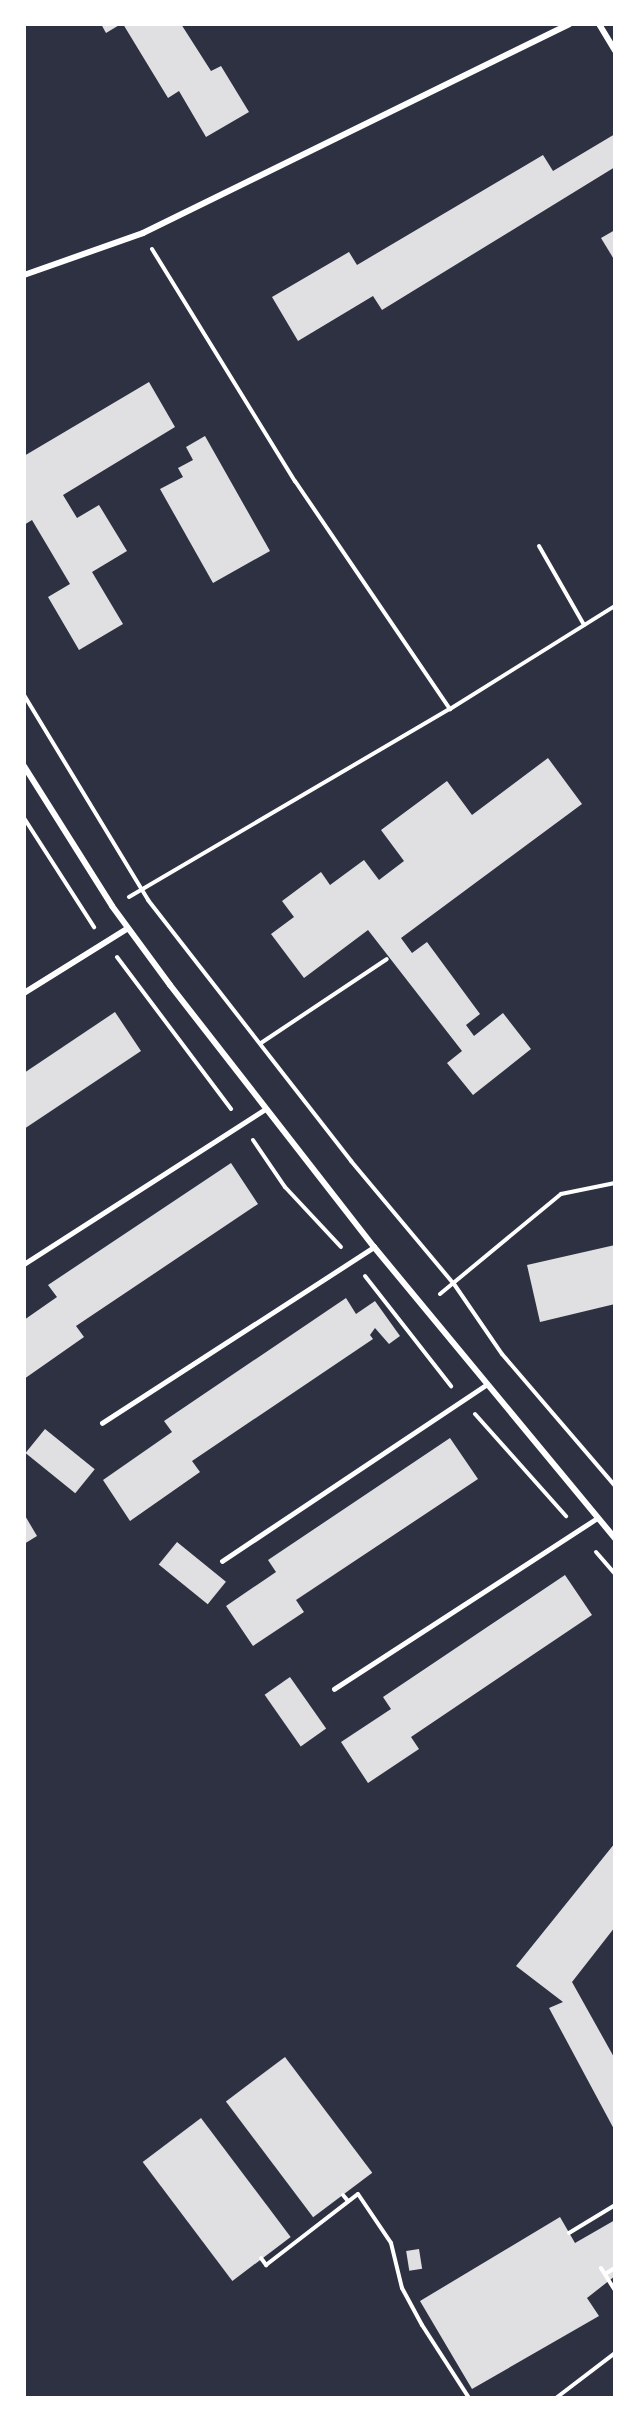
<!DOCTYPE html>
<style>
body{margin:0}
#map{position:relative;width:639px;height:2422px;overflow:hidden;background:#2d3142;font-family:"Archivo Narrow",sans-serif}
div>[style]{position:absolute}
.building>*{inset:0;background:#e0e0e3;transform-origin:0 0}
.path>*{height:4px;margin:-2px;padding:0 2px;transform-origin:2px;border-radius:2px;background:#fff}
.service>*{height:4.5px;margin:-2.25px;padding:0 2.25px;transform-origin:2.25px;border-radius:2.25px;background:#fff}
.minor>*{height:6px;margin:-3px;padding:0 3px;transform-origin:3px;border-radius:3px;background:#fff}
span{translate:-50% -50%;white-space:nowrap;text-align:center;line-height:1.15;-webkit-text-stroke:6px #fff;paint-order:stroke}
.frame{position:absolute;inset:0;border:26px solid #fff;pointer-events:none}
</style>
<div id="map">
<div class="building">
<i style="clip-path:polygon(101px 24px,121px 24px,106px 33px)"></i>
<i style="clip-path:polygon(123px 24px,181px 24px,211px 71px,221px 66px,249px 112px,206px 137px,179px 91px,168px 98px)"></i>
<i style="clip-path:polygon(615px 134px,615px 167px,382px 310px,373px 296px,298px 341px,272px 297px,349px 252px,357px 265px,543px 155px,553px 171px)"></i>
<i style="clip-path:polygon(615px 230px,615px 261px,601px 238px)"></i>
<i style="clip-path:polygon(149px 382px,175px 427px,63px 495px,77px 518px,99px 505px,127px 551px,92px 572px,123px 624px,79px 650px,48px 597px,70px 584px,32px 520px,24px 525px,24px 456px)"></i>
<i style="clip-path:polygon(205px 436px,270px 551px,213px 583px,160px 489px,183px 477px,178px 468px,193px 460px,186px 447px)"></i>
<i style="clip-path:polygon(548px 758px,582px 804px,401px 938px,412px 953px,427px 942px,480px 1014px,466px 1025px,474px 1036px,503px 1013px,531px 1049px,473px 1095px,447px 1063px,462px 1051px,368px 930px,304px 978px,271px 934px,294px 917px,282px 901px,321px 872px,330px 885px,364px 860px,379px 880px,404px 861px,381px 830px,447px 781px,472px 815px)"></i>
<i style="clip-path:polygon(115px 1012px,141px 1051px,24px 1129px,24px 1073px)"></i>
<i style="clip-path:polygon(231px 1163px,258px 1204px,76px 1326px,84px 1337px,24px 1379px,24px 1320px,57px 1297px,48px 1285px)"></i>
<i style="clip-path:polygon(615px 1245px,615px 1304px,540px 1322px,527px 1265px)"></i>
<i style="clip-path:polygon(346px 1298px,356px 1314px,375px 1301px,400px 1336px,389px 1344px,375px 1328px,370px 1335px,373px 1339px,192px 1461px,200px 1472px,130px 1521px,103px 1480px,172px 1432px,164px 1421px)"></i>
<i style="left:45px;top:1429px;width:64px;height:31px;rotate:39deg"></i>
<i style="clip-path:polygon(450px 1438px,478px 1479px,296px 1600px,304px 1612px,253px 1646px,226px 1606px,276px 1572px,268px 1560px)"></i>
<i style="clip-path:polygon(24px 1514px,37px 1536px,24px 1544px)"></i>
<i style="left:177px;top:1542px;width:63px;height:29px;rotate:39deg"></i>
<i style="clip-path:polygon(565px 1575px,592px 1615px,411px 1737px,419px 1749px,368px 1783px,341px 1742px,391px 1709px,383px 1697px)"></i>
<i style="left:290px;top:1677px;width:63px;height:31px;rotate:55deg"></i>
<i style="clip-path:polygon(615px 1843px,615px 1927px,572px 1982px,615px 2059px,615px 2131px,549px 2008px,563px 2002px,516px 1966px)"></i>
<i style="left:285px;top:2057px;width:145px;height:74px;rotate:53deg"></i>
<i style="left:201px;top:2118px;width:149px;height:73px;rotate:53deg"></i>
<i style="clip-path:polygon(560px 2217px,575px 2243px,615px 2220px,615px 2276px,587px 2298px,599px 2316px,472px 2389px,420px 2301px)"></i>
<i style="left:419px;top:2249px;width:20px;height:13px;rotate:81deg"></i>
</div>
<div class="path">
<i style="left:152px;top:249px;width:273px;rotate:58.4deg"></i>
<i style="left:295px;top:481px;width:276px;rotate:55.8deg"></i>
<i style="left:539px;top:546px;width:91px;rotate:60.3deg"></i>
<i style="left:24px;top:695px;width:240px;rotate:58.8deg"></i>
<i style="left:148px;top:900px;width:331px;rotate:52.1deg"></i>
<i style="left:351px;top:1161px;width:160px;rotate:50.1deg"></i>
<i style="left:454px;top:1284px;width:85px;rotate:55.6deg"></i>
<i style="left:502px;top:1354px;width:174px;rotate:49.4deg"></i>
<i style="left:24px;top:818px;width:130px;rotate:57.3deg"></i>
<i style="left:129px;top:897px;width:372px;rotate:-30.4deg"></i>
<i style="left:450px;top:709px;width:195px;rotate:-32deg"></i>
<i style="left:117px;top:957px;width:190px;rotate:53.1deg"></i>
<i style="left:261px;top:1043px;width:151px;rotate:-33.7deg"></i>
<i style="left:253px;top:1140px;width:57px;rotate:55.8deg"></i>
<i style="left:285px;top:1187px;width:82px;rotate:47deg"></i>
<i style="left:365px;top:1276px;width:140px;rotate:52deg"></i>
<i style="left:440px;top:1294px;width:157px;rotate:-39.6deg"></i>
<i style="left:561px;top:1194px;width:55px;rotate:-11.5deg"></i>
<i style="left:475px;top:1414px;width:137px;rotate:48.3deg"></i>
<i style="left:596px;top:1552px;width:29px;rotate:49deg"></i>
<i style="left:343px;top:2195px;width:8px;rotate:50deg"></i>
<i style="left:569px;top:2233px;width:54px;rotate:-31.3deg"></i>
<i style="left:261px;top:2258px;width:9px;rotate:54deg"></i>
<i style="left:266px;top:2265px;width:116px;rotate:-37.7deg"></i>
<i style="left:358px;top:2194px;width:59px;rotate:56deg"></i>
<i style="left:391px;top:2243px;width:46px;rotate:76.3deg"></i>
<i style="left:402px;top:2288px;width:42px;rotate:61.6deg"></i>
<i style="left:422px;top:2325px;width:87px;rotate:57.2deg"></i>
<i style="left:601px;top:2268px;width:26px;rotate:58deg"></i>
<i style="left:605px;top:2274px;width:12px;rotate:-31deg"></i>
<i style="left:556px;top:2398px;width:74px;rotate:-37.3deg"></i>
</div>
<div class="service">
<i style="left:24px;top:1264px;width:287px;rotate:-32.7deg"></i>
<i style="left:102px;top:1423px;width:324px;rotate:-32.9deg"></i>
<i style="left:222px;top:1561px;width:317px;rotate:-33.7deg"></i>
<i style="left:334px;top:1689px;width:312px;rotate:-33deg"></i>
</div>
<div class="minor">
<i style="left:599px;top:24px;width:31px;rotate:59deg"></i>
<i style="left:24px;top:275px;width:126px;rotate:-19.4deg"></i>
<i style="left:143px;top:233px;width:475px;rotate:-26.1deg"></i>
<i style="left:24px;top:766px;width:165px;rotate:57.8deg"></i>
<i style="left:112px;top:906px;width:98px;rotate:53.7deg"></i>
<i style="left:170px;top:985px;width:332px;rotate:52.1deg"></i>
<i style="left:374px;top:1247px;width:378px;rotate:50.4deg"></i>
<i style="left:24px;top:993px;width:121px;rotate:-31.9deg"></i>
</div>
<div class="frame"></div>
</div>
